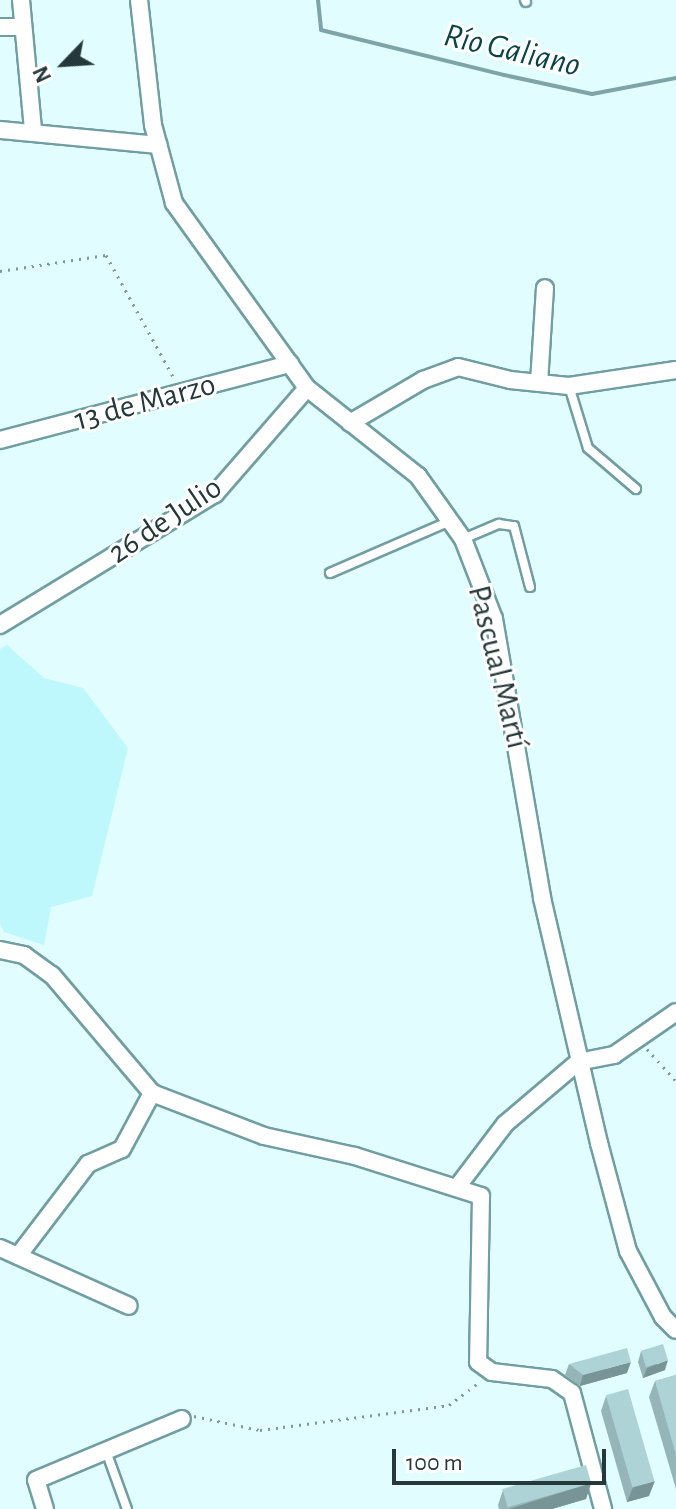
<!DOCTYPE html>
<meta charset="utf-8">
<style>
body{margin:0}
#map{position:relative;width:676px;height:1509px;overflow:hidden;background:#e1fdff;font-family:"Alegreya Sans",sans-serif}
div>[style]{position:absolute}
.built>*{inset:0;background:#bef8fc}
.stream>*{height:4px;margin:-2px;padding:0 2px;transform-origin:2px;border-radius:2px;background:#7fa4a7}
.path>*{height:3px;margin-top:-1.5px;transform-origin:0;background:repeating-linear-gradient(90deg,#809899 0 2px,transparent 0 8px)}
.roads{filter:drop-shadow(2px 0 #719ea2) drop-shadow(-2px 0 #719ea2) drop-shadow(0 2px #719ea2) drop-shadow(0 -2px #719ea2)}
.service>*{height:8px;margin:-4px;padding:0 4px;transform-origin:4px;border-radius:4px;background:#fff}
.minor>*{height:16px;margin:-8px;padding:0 8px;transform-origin:8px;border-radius:8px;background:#fff}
.wall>*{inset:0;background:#95b5b8}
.shaded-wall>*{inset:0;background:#799496}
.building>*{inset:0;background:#add3d6;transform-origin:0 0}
span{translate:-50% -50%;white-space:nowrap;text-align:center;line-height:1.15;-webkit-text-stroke:6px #fff;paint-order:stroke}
.street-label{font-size:32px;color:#26393a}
.water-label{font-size:34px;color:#094448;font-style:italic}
.north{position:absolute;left:24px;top:24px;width:80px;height:80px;-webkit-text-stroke:6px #fff;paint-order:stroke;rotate:245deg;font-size:22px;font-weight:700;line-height:32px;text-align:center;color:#26393a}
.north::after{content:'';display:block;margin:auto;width:28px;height:36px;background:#26393a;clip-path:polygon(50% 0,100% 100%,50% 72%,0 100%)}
.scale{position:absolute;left:392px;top:1449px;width:214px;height:36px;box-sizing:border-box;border:4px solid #26393a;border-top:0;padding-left:10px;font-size:24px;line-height:28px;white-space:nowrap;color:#26393a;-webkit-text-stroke:6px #fff;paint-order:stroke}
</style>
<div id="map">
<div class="built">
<i style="clip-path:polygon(7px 645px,44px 678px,83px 688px,128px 748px,92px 896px,51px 907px,44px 945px,4px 932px,0 923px,0 649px)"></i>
</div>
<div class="stream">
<i style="left:318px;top:0;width:30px;rotate:84deg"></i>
<i style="left:321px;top:30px;width:188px;rotate:13.8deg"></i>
<i style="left:504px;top:75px;width:90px;rotate:12.2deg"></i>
<i style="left:592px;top:94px;width:86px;rotate:-10.8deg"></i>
</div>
<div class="path">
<i style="left:0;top:271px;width:107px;rotate:-8.6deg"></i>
<i style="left:106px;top:255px;width:143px;rotate:61.1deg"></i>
<i style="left:647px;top:1049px;width:43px;rotate:47.8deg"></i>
<i style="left:194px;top:1416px;width:67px;rotate:12deg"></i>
<i style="left:260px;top:1430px;width:23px;rotate:-7deg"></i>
<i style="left:283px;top:1427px;width:167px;rotate:-7.5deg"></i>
<i style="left:449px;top:1405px;width:38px;rotate:-37deg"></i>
</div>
<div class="roads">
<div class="service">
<i style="left:525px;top:0;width:2px;rotate:63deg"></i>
<i style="left:569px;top:386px;width:65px;rotate:73deg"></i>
<i style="left:588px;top:448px;width:63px;rotate:40.5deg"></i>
<i style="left:463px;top:539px;width:39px;rotate:-23deg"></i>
<i style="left:499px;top:524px;width:15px;rotate:8deg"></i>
<i style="left:514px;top:526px;width:63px;rotate:75.3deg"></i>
<i style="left:330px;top:573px;width:129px;rotate:-23.4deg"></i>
<i style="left:106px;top:1451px;width:62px;rotate:70.1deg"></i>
</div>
<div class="minor">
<i style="left:21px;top:0;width:131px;rotate:84.7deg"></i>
<i style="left:139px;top:0;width:126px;rotate:83.6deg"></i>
<i style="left:153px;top:125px;width:81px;rotate:74.9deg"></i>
<i style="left:174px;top:203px;width:228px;rotate:54.3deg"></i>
<i style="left:307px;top:388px;width:142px;rotate:38.4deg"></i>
<i style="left:418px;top:476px;width:77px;rotate:54.5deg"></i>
<i style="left:463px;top:539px;width:86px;rotate:68.8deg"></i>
<i style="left:494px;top:619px;width:283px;rotate:80.2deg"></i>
<i style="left:542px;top:898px;width:252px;rotate:76.9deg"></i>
<i style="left:599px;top:1143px;width:112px;rotate:75deg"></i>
<i style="left:628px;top:1251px;width:75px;rotate:62.1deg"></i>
<i style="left:663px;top:1317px;width:18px;rotate:45deg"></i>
<i style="left:0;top:27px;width:23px"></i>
<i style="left:0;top:130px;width:159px;rotate:5.4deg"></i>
<i style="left:539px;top:383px;width:95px;rotate:-86.4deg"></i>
<i style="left:350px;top:423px;width:85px;rotate:-30.5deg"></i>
<i style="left:423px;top:380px;width:37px;rotate:-20deg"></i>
<i style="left:458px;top:367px;width:54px;rotate:14deg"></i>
<i style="left:510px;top:380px;width:59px;rotate:5.8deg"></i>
<i style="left:569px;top:386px;width:108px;rotate:-8.5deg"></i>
<i style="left:0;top:440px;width:300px;rotate:-14.7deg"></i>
<i style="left:0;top:625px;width:252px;rotate:-31.4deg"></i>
<i style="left:215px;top:494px;width:140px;rotate:-49deg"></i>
<i style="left:0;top:950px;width:25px;rotate:12deg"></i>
<i style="left:24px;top:955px;width:34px;rotate:36deg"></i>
<i style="left:52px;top:975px;width:155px;rotate:49.7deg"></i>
<i style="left:152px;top:1093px;width:120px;rotate:21deg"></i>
<i style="left:264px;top:1136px;width:93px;rotate:12.4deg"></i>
<i style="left:355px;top:1156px;width:132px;rotate:17.6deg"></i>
<i style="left:481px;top:1196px;width:166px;rotate:91deg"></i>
<i style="left:478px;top:1362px;width:17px;rotate:36deg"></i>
<i style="left:492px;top:1372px;width:60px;rotate:6.7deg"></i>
<i style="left:552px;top:1379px;width:24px;rotate:35deg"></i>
<i style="left:572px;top:1393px;width:120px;rotate:75deg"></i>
<i style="left:458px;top:1186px;width:78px;rotate:-52.8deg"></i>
<i style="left:505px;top:1124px;width:96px;rotate:-40.3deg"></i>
<i style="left:578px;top:1062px;width:37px;rotate:-11deg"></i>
<i style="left:614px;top:1055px;width:75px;rotate:-34.7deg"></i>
<i style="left:0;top:1248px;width:141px;rotate:24.2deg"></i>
<i style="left:18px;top:1256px;width:116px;rotate:-52.7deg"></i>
<i style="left:88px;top:1164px;width:37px;rotate:-24deg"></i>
<i style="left:122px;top:1149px;width:64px;rotate:-61.8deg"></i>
<i style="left:45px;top:1509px;width:30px;rotate:-107deg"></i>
<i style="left:36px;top:1480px;width:158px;rotate:-22.7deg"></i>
</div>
</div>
<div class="wall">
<i style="clip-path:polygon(641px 1351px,665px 1370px,643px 1378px,638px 1362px)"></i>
<i style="clip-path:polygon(569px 1364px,627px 1373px,580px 1386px,565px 1375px)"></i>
<i style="clip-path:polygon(676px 1375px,676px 1489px,649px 1397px,655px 1381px)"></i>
<i style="clip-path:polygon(606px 1396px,649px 1496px,627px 1502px,601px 1411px)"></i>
<i style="clip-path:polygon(591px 1483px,586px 1499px,552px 1509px,499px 1509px,498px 1505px,503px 1490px)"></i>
</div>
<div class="shaded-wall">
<i style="clip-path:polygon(668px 1360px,665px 1370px,643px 1378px,647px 1368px)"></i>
<i style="clip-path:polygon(631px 1362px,627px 1373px,580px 1386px,583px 1375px)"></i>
<i style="clip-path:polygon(655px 1481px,649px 1496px,627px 1502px,633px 1487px)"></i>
<i style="clip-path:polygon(591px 1483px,586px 1499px,552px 1509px,509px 1509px)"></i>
</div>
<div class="building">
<i style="left:663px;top:1344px;width:17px;height:23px;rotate:73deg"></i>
<i style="clip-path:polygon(627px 1348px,631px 1362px,583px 1375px,569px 1364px)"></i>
<i style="clip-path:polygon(676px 1375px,676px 1455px,655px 1381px)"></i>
<i style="left:628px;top:1389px;width:96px;height:23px;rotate:74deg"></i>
<i style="left:586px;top:1465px;width:19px;height:87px;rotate:74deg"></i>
</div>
<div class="street-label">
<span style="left:145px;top:402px;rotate:-15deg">13 de Marzo</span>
<span style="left:165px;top:520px;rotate:-34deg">26 de Julio</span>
<span style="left:498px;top:667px;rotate:76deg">Pascual Martí</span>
</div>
<div class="water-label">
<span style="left:512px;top:51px;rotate:13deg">Río Galiano</span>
</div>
<div class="north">N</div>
<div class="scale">100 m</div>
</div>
